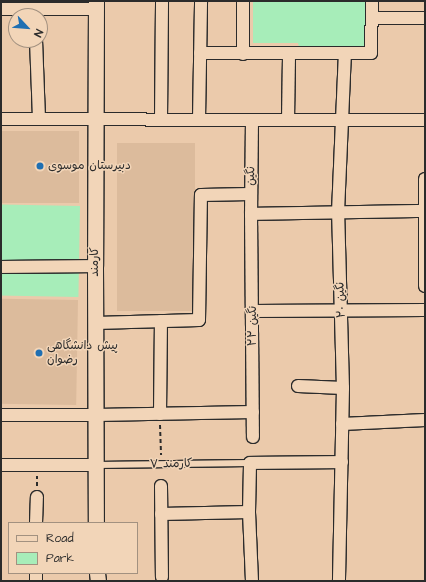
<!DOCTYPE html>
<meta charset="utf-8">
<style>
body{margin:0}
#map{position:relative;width:426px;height:582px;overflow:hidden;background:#ebcaab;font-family:"Architects Daughter","Playpen Sans Arabic",sans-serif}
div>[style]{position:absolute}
.built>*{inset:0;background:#dcbb9c;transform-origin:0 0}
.green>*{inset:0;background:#a7edb9;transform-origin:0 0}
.path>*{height:2px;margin-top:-1px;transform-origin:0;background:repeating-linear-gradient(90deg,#2b2b2b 0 4px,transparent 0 7px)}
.roads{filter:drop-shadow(1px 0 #2b2b2b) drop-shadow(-1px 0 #2b2b2b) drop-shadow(0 1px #2b2b2b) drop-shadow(0 -1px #2b2b2b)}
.service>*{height:6px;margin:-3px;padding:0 3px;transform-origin:3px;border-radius:3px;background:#f2d5b8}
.minor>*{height:12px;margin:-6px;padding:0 6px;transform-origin:6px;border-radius:6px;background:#f2d5b8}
.tertiary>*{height:15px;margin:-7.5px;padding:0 7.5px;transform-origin:7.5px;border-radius:7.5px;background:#f2d5b8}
.dots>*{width:11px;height:11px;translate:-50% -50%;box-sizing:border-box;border:2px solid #f2d5b8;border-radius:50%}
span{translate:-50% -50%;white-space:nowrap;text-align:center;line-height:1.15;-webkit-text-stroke:3px #f2d5b8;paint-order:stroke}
.poi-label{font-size:12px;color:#2b2b2b}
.left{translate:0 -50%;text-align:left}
.street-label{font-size:12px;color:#2b2b2b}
.frame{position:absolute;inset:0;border:2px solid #2b2b2b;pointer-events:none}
.legend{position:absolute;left:8px;top:522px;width:130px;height:52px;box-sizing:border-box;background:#f2d5b8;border:1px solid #a29180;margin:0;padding:5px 7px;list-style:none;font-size:12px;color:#2b2b2b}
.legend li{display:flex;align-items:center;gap:8px;height:20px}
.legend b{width:20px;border:1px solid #a29180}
.north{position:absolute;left:8px;top:8px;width:40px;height:40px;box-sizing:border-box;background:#f2d5b8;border:1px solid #a29180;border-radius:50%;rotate:116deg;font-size:11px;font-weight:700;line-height:16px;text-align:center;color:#2b2b2b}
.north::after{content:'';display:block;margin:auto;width:14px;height:18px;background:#1f6fb2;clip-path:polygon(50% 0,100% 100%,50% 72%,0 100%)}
</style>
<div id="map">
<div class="built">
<i style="left:1px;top:131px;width:78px;height:72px"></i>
<i style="left:117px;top:143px;width:78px;height:168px"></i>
<i style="left:78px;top:300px;width:105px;height:77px;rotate:91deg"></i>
</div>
<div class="green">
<i style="clip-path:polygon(253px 1px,367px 1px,367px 47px,300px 50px,298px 43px,253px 43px)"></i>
<i style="left:80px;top:206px;width:91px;height:79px;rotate:91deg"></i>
</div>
<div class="path">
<i style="left:160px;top:425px;width:30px;rotate:88deg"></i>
<i style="left:37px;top:486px;width:10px;rotate:-90deg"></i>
</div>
<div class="roads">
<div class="service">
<i style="left:96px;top:465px;width:154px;rotate:-0.7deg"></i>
</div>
<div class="minor">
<i style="left:243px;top:1px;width:53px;rotate:90deg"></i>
<i style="left:1px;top:9px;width:95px"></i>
<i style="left:372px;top:18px;width:53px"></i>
<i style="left:36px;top:40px;width:78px;rotate:87.8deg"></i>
<i style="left:200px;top:53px;width:171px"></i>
<i style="left:371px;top:53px;width:52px;rotate:-88.9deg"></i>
<i style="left:1px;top:119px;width:251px;rotate:0.2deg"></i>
<i style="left:252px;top:120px;width:94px;rotate:90.6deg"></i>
<i style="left:251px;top:214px;width:174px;rotate:-1deg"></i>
<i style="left:161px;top:119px;width:118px;rotate:-89.5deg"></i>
<i style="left:199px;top:119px;width:118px;rotate:-89deg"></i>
<i style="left:252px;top:120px;width:173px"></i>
<i style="left:288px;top:120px;width:66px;rotate:-89.1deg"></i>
<i style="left:425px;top:179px;width:107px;rotate:90deg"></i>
<i style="left:251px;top:214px;width:223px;rotate:89.5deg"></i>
<i style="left:1px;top:267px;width:94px;rotate:-0.6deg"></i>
<i style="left:253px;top:311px;width:172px;rotate:-0.3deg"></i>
<i style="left:96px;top:323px;width:103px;rotate:-1.7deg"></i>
<i style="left:199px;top:320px;width:125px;rotate:-89.1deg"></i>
<i style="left:201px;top:195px;width:49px;rotate:-1.2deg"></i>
<i style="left:298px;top:386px;width:45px;rotate:2.5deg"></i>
<i style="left:343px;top:388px;width:193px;rotate:91.2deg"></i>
<i style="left:343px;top:388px;width:176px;rotate:-91.6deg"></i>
<i style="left:338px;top:212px;width:159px;rotate:-87.5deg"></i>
<i style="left:160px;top:414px;width:93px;rotate:-89.4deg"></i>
<i style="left:1px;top:415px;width:95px"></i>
<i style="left:96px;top:415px;width:157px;rotate:-1.1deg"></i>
<i style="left:342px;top:424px;width:83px;rotate:-2.8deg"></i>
<i style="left:1px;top:465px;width:94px"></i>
<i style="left:161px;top:486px;width:91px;rotate:89.4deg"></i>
<i style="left:161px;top:514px;width:88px;rotate:-1.3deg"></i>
<i style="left:36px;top:523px;width:26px;rotate:-88deg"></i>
<i style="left:36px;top:581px;width:8px;rotate:-90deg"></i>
<i style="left:252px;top:581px;width:69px;rotate:-92.5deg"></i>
<i style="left:249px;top:512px;width:49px;rotate:-88.8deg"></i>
<i style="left:250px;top:463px;width:92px;rotate:-0.6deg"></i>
</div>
<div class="tertiary">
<i style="left:96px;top:1px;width:265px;rotate:90.2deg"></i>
<i style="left:95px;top:266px;width:257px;rotate:89.8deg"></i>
<i style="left:97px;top:573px;width:8px;rotate:83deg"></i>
</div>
</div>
<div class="dots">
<i style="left:40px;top:166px;background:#1f6fb2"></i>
<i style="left:39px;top:353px;background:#1f6fb2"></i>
</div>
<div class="poi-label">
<span class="left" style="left:48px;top:166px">دبیرستان موسوی</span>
<span class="left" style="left:47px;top:353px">پیش دانشگاهی<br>رضوان</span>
</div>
<div class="street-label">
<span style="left:251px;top:176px;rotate:-89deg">نگین</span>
<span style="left:95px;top:262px;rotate:-90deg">کارمند</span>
<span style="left:341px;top:300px;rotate:-92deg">نگین ۲۰</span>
<span style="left:253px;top:326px;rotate:-90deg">نگین ۲۲</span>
<span style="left:171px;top:464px;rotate:-1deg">کارمند ۷</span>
</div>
<div class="frame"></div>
<ul class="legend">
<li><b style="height:5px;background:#f2d5b8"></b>Road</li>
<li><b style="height:11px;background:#a7edb9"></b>Park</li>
</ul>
<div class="north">N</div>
</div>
